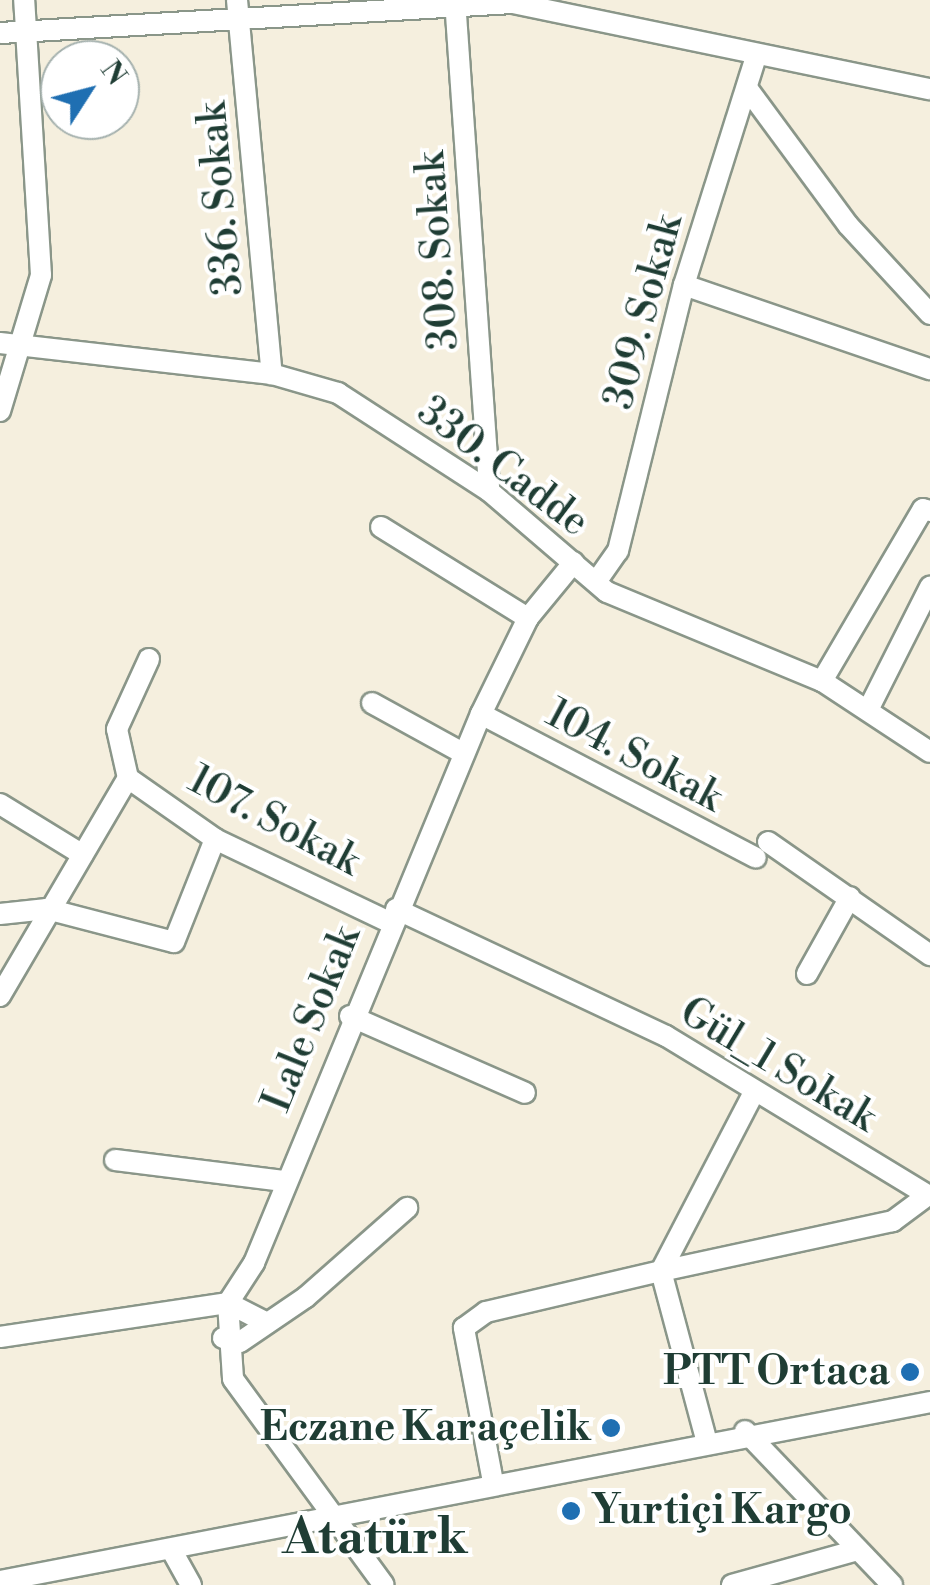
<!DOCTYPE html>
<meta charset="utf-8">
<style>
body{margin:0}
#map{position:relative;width:930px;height:1585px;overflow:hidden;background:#f5efde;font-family:"Libre Bodoni",serif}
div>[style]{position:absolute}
.roads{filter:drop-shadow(2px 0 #8a9689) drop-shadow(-2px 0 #8a9689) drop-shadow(0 2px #8a9689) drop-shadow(0 -2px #8a9689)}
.minor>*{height:20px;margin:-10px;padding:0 10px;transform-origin:10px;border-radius:10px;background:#fff}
.dots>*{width:28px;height:28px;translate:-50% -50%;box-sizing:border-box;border:5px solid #fff;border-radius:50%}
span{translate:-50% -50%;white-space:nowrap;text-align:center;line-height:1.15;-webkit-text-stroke:8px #fff;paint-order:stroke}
.street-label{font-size:40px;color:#1f3d34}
.poi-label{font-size:40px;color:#1f3d34;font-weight:700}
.right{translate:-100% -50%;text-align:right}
.left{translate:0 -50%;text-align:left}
.district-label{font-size:50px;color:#1f3d34;font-weight:700}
.north{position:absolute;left:40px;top:40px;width:100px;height:100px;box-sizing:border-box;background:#fff;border:2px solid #a5b1ae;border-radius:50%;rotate:54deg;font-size:28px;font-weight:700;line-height:40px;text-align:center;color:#1f3d34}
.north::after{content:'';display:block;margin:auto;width:35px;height:45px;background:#1f6fb2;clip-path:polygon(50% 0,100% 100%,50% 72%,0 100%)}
</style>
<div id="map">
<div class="roads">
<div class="minor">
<i style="left:237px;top:0;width:376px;rotate:84.7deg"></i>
<i style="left:455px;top:0;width:492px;rotate:86deg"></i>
<i style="left:0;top:33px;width:514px;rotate:-3.35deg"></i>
<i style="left:513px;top:3px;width:426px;rotate:11.7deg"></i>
<i style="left:747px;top:88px;width:170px;rotate:53.6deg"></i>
<i style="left:848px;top:225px;width:121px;rotate:47.3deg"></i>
<i style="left:684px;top:285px;width:260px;rotate:18.9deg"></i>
<i style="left:0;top:343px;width:274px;rotate:6.5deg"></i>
<i style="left:272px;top:374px;width:69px;rotate:16.1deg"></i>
<i style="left:338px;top:393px;width:180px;rotate:33deg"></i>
<i style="left:489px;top:491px;width:155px;rotate:40.6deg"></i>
<i style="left:607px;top:592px;width:233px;rotate:22.5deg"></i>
<i style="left:822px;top:681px;width:129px;rotate:33.3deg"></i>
<i style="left:0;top:411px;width:142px;rotate:-73.2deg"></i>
<i style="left:41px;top:275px;width:276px;rotate:-93.5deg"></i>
<i style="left:381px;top:527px;width:173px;rotate:31.8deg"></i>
<i style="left:596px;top:582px;width:38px;rotate:-55deg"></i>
<i style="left:618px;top:551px;width:274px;rotate:-76.1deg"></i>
<i style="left:684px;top:285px;width:240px;rotate:-72.5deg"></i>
<i style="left:822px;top:681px;width:199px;rotate:-59.6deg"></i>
<i style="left:923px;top:509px;width:7px;rotate:16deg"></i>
<i style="left:372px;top:703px;width:104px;rotate:28.8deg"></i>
<i style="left:869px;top:708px;width:136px;rotate:-63.2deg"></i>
<i style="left:481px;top:714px;width:310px;rotate:27.6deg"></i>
<i style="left:128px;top:778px;width:106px;rotate:35deg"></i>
<i style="left:215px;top:839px;width:193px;rotate:25.5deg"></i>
<i style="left:0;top:804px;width:97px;rotate:31.6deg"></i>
<i style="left:768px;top:842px;width:198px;rotate:34.9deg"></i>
<i style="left:396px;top:909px;width:298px;rotate:25.2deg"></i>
<i style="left:666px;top:1036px;width:306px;rotate:31.3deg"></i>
<i style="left:928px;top:1195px;width:44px;rotate:143.4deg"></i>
<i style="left:893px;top:1221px;width:237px;rotate:167.8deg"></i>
<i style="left:661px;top:1271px;width:174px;rotate:75deg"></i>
<i style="left:0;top:914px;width:47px;rotate:-6.1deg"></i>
<i style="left:47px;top:909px;width:131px;rotate:14.6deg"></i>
<i style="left:174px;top:942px;width:111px;rotate:-68.3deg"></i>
<i style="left:807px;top:974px;width:88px;rotate:-60.8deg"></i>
<i style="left:0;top:996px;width:253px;rotate:-59.6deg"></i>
<i style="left:128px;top:778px;width:50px;rotate:-102.7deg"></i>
<i style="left:117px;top:729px;width:77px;rotate:-65.4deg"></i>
<i style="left:350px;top:1016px;width:191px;rotate:23.7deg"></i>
<i style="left:115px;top:1160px;width:170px;rotate:7.1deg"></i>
<i style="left:267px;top:1323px;width:44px;rotate:-152.9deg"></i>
<i style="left:228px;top:1303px;width:76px;rotate:86.2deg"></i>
<i style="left:233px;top:1379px;width:255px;rotate:53.8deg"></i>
<i style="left:0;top:1337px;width:231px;rotate:-8.5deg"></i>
<i style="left:228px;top:1303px;width:48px;rotate:-57deg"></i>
<i style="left:254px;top:1263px;width:594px;rotate:-67.54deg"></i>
<i style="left:481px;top:714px;width:107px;rotate:-63.9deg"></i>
<i style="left:528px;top:618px;width:72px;rotate:-50.6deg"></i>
<i style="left:223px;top:1338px;width:17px;rotate:13deg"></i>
<i style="left:240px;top:1342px;width:80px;rotate:-34.3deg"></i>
<i style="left:306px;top:1297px;width:135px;rotate:-41.4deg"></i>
<i style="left:745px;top:1431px;width:213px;rotate:46.3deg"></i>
<i style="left:493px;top:1482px;width:157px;rotate:-100.7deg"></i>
<i style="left:464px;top:1328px;width:27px;rotate:-36deg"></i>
<i style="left:486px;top:1312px;width:180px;rotate:-13.2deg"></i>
<i style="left:661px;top:1271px;width:202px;rotate:-62.5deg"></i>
<i style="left:171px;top:1549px;width:41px;rotate:60.9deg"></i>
<i style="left:0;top:1581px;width:947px;rotate:-10.89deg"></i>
<i style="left:732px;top:1585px;width:130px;rotate:-15.6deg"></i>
</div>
</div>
<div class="dots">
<i style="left:910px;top:1372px;background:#1f6fb2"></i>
<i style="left:611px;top:1428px;background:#1f6fb2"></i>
<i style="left:571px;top:1511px;background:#1f6fb2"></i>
</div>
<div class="street-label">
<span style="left:221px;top:199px;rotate:-95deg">336. Sokak</span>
<span style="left:438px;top:251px;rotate:-94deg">308. Sokak</span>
<span style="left:644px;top:312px;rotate:-75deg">309. Sokak</span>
<span style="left:503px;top:467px;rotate:37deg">330. Cadde</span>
<span style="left:634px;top:756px;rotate:28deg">104. Sokak</span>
<span style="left:274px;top:821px;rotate:28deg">107. Sokak</span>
<span style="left:312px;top:1019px;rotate:-68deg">Lale Sokak</span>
<span style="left:778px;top:1065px;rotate:31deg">Gül_1 Sokak</span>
</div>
<div class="poi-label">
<span class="right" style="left:890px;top:1372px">PTT Ortaca</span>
<span class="right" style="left:591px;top:1428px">Eczane Karaçelik</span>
<span class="left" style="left:591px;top:1511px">Yurtiçi Kargo</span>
</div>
<div class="district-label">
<span style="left:375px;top:1539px">Atatürk</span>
</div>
<div class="north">N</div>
</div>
